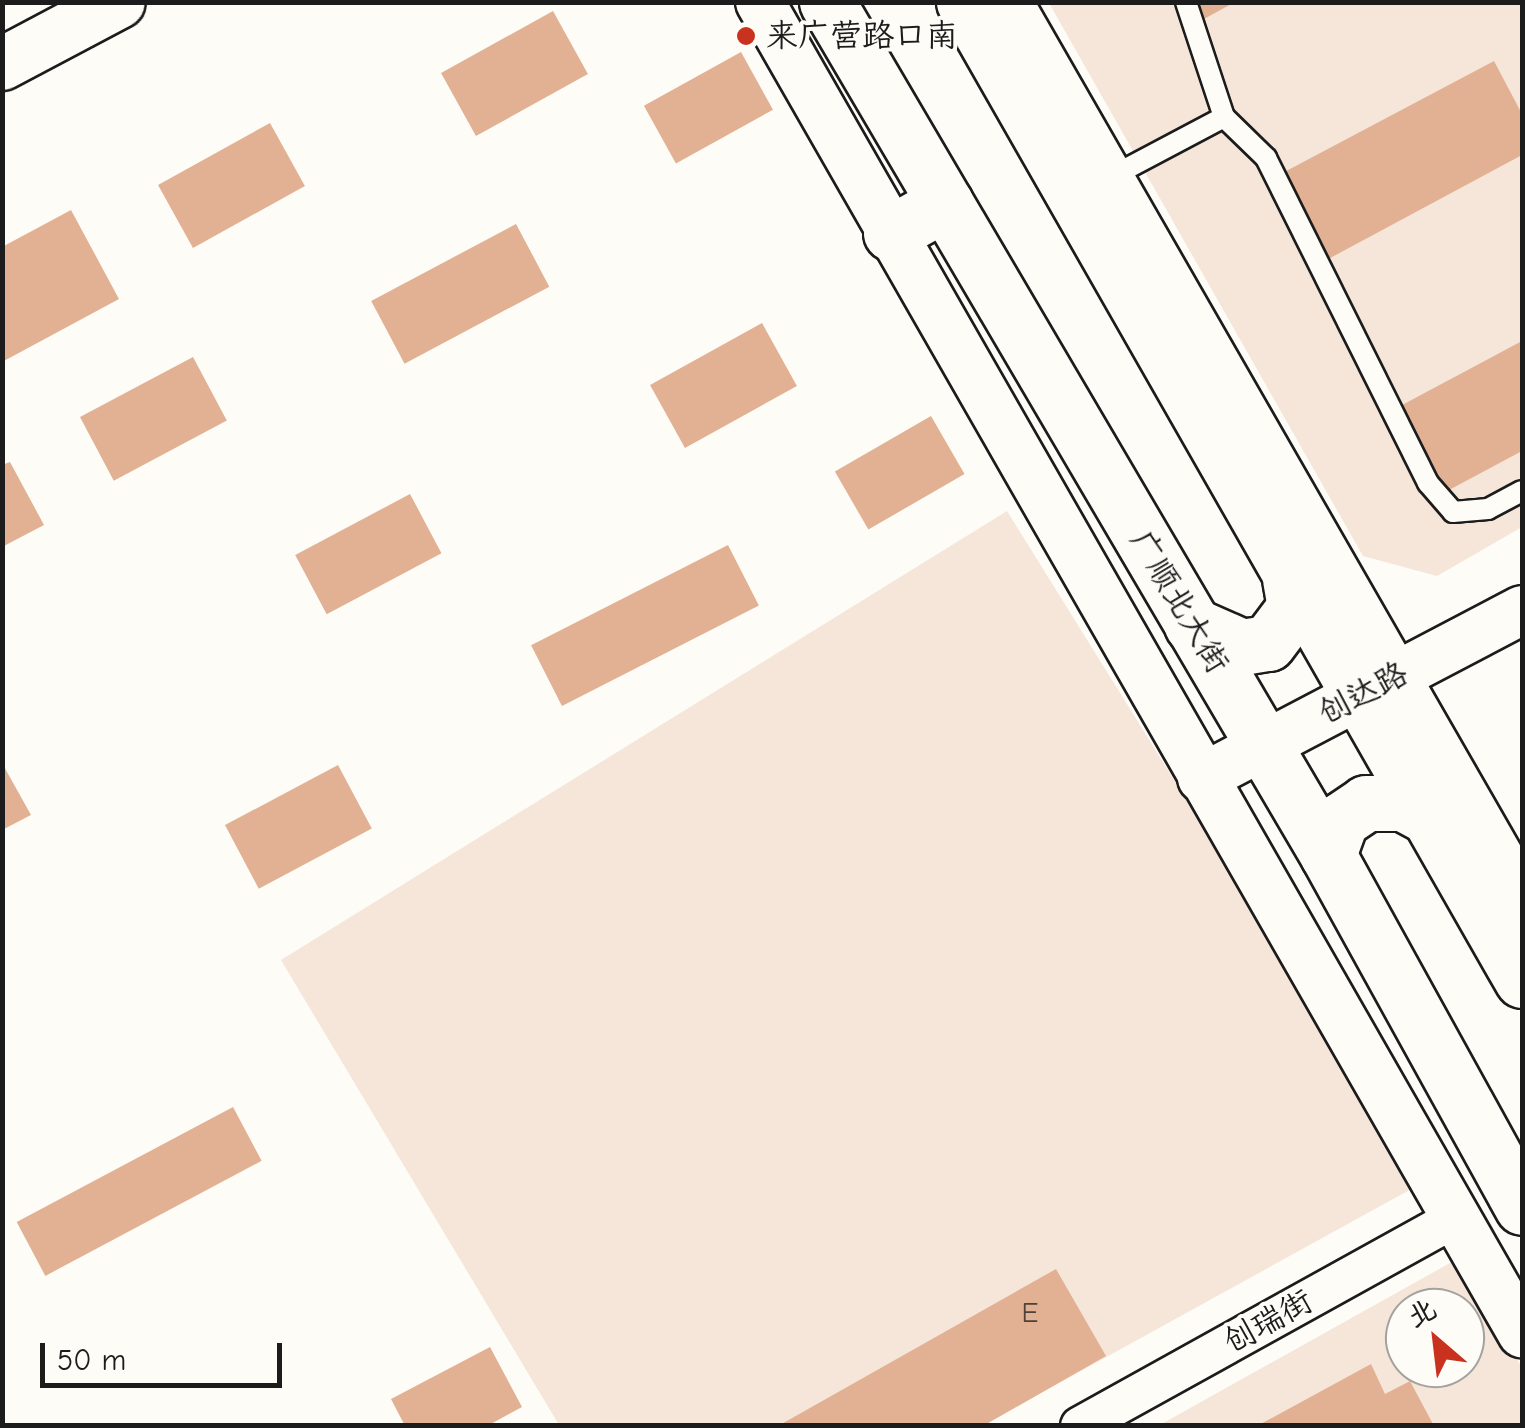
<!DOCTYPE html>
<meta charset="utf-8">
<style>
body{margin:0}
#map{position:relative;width:1525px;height:1428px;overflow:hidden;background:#fdfcf7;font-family:"Comic Neue","LXGW WenKai TC",sans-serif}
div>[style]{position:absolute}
.built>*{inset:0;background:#f5e6d9}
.building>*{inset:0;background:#e2b193;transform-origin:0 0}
.roads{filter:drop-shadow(2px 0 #1c1c1c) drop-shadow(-2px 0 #1c1c1c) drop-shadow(0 2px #1c1c1c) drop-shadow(0 -2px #1c1c1c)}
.service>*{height:20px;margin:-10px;padding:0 10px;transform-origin:10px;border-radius:10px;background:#fdfcf7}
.minor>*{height:38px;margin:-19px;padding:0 19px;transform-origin:19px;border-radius:19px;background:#fdfcf7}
.tertiary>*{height:48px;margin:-24px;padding:0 24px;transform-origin:24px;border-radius:24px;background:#fdfcf7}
.secondary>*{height:52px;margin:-26px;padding:0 26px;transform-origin:26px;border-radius:26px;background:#fdfcf7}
.primary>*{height:55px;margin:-27.5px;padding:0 27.5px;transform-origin:27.5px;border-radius:27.5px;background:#fdfcf7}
.dots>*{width:28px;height:28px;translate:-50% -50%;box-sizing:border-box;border:5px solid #fdfcf7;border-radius:50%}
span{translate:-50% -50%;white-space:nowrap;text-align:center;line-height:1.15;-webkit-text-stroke:8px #fdfcf7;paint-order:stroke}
.number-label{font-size:28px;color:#4e413a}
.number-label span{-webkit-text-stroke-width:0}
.poi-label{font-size:32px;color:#1c1c1c}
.left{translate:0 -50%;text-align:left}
.street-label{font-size:32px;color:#1c1c1c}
.frame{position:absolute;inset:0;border:5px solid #1c1c1c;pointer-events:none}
.north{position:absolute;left:1385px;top:1288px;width:100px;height:100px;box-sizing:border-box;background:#fdfcf7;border:2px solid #a3a29f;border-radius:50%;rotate:332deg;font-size:28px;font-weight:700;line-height:40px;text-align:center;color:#1c1c1c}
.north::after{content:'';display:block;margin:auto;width:35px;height:45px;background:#c8321e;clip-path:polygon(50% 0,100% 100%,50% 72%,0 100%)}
.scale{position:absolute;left:40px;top:1343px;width:242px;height:45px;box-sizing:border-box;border:5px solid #1c1c1c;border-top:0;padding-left:12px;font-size:30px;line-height:35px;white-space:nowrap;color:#1c1c1c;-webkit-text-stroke:8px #fdfcf7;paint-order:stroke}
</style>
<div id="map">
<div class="built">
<i style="clip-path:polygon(1049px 3px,1522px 3px,1522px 527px,1437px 576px,1363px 556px)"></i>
<i style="clip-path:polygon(1007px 511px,1424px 1182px,983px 1425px,559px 1425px,281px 960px)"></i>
<i style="clip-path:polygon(evenodd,1459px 1258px,1522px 1368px,1522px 1425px,1158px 1426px,1459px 1258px,1405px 1308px,1465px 1308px,1465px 1368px,1405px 1368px,1405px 1308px)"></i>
</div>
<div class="building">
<i style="clip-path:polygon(1181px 2px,1235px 2px,1193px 25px)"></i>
<i style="left:553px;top:11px;width:72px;height:128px;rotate:61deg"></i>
<i style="left:741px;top:52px;width:66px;height:111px;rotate:61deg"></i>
<i style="clip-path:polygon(1494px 61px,1522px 114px,1522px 155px,1319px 264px,1273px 178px)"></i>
<i style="left:270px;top:123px;width:72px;height:128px;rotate:61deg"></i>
<i style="clip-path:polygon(71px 210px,119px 299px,2px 362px,2px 247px)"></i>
<i style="left:516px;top:224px;width:71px;height:164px;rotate:62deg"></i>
<i style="left:762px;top:323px;width:72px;height:128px;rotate:61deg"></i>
<i style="clip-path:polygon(1522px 341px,1522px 451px,1434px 498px,1389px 412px)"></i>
<i style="left:193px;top:357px;width:72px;height:128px;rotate:62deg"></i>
<i style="left:931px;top:416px;width:67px;height:111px;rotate:60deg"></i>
<i style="clip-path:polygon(10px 462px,44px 525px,2px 547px,2px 465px)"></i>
<i style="left:410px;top:494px;width:67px;height:130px;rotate:62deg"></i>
<i style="left:728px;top:545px;width:68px;height:221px;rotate:63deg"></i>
<i style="clip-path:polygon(2px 763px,31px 815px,2px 830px)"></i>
<i style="left:338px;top:765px;width:72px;height:128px;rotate:62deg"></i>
<i style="left:233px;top:1107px;width:61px;height:245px;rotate:62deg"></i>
<i style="clip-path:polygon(1056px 1269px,1106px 1356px,983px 1426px,778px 1426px)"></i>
<i style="clip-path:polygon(490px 1347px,522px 1407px,487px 1426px,405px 1426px,391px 1399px)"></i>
<i style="clip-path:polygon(1371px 1364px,1385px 1394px,1410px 1381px,1434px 1426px,1257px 1426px)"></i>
</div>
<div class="roads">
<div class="service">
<i style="left:1186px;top:2px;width:121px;rotate:71.7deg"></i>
<i style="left:1224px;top:117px;width:59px;rotate:44.3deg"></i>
<i style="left:1266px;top:158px;width:363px;rotate:63.5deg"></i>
<i style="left:1428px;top:483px;width:38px;rotate:49deg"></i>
<i style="left:1453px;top:512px;width:35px;rotate:-5deg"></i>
<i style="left:1488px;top:509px;width:38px;rotate:-28deg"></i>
<i style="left:1107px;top:179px;width:132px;rotate:-27.9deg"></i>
</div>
<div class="minor">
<i style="left:1080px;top:1426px;width:430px;rotate:-29deg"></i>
</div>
<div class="tertiary">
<i style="left:760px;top:2px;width:1534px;rotate:60.21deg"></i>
<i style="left:1008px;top:2px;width:1032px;rotate:60.13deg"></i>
<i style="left:1202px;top:778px;width:361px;rotate:-27.7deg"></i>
</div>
<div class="secondary">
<i style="left:2px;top:64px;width:132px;rotate:-27.9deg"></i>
</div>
<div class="primary">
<i style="left:827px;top:2px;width:989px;rotate:59.57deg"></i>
<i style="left:1328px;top:855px;width:402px;rotate:61.1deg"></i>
<i style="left:964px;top:2px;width:1126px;rotate:60.29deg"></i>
<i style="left:891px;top:233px;width:62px;rotate:-29.1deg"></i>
<i style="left:1192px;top:625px;width:55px;rotate:23.7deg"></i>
<i style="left:1242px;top:647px;width:26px;rotate:-9deg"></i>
<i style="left:1268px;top:643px;width:45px;rotate:-53.1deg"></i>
<i style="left:1295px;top:607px;width:28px;rotate:-100deg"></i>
<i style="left:1328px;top:855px;width:37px;rotate:-70deg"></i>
<i style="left:1341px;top:820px;width:30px;rotate:-34deg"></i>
<i style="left:1366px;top:803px;width:37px"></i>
<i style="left:1403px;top:803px;width:27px;rotate:28deg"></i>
</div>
</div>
<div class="dots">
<i style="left:746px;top:36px;background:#c8321e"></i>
</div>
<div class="number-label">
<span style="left:1030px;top:1313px">E</span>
</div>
<div class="poi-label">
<span class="left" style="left:766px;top:36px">来广营路口南</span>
</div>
<div class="street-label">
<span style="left:1179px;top:602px;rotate:59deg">广顺北大街</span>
<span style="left:1363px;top:694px;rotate:-28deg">创达路</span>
<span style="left:1268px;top:1322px;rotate:-29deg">创瑞街</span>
</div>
<div class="frame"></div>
<div class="north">北</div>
<div class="scale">50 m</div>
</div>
